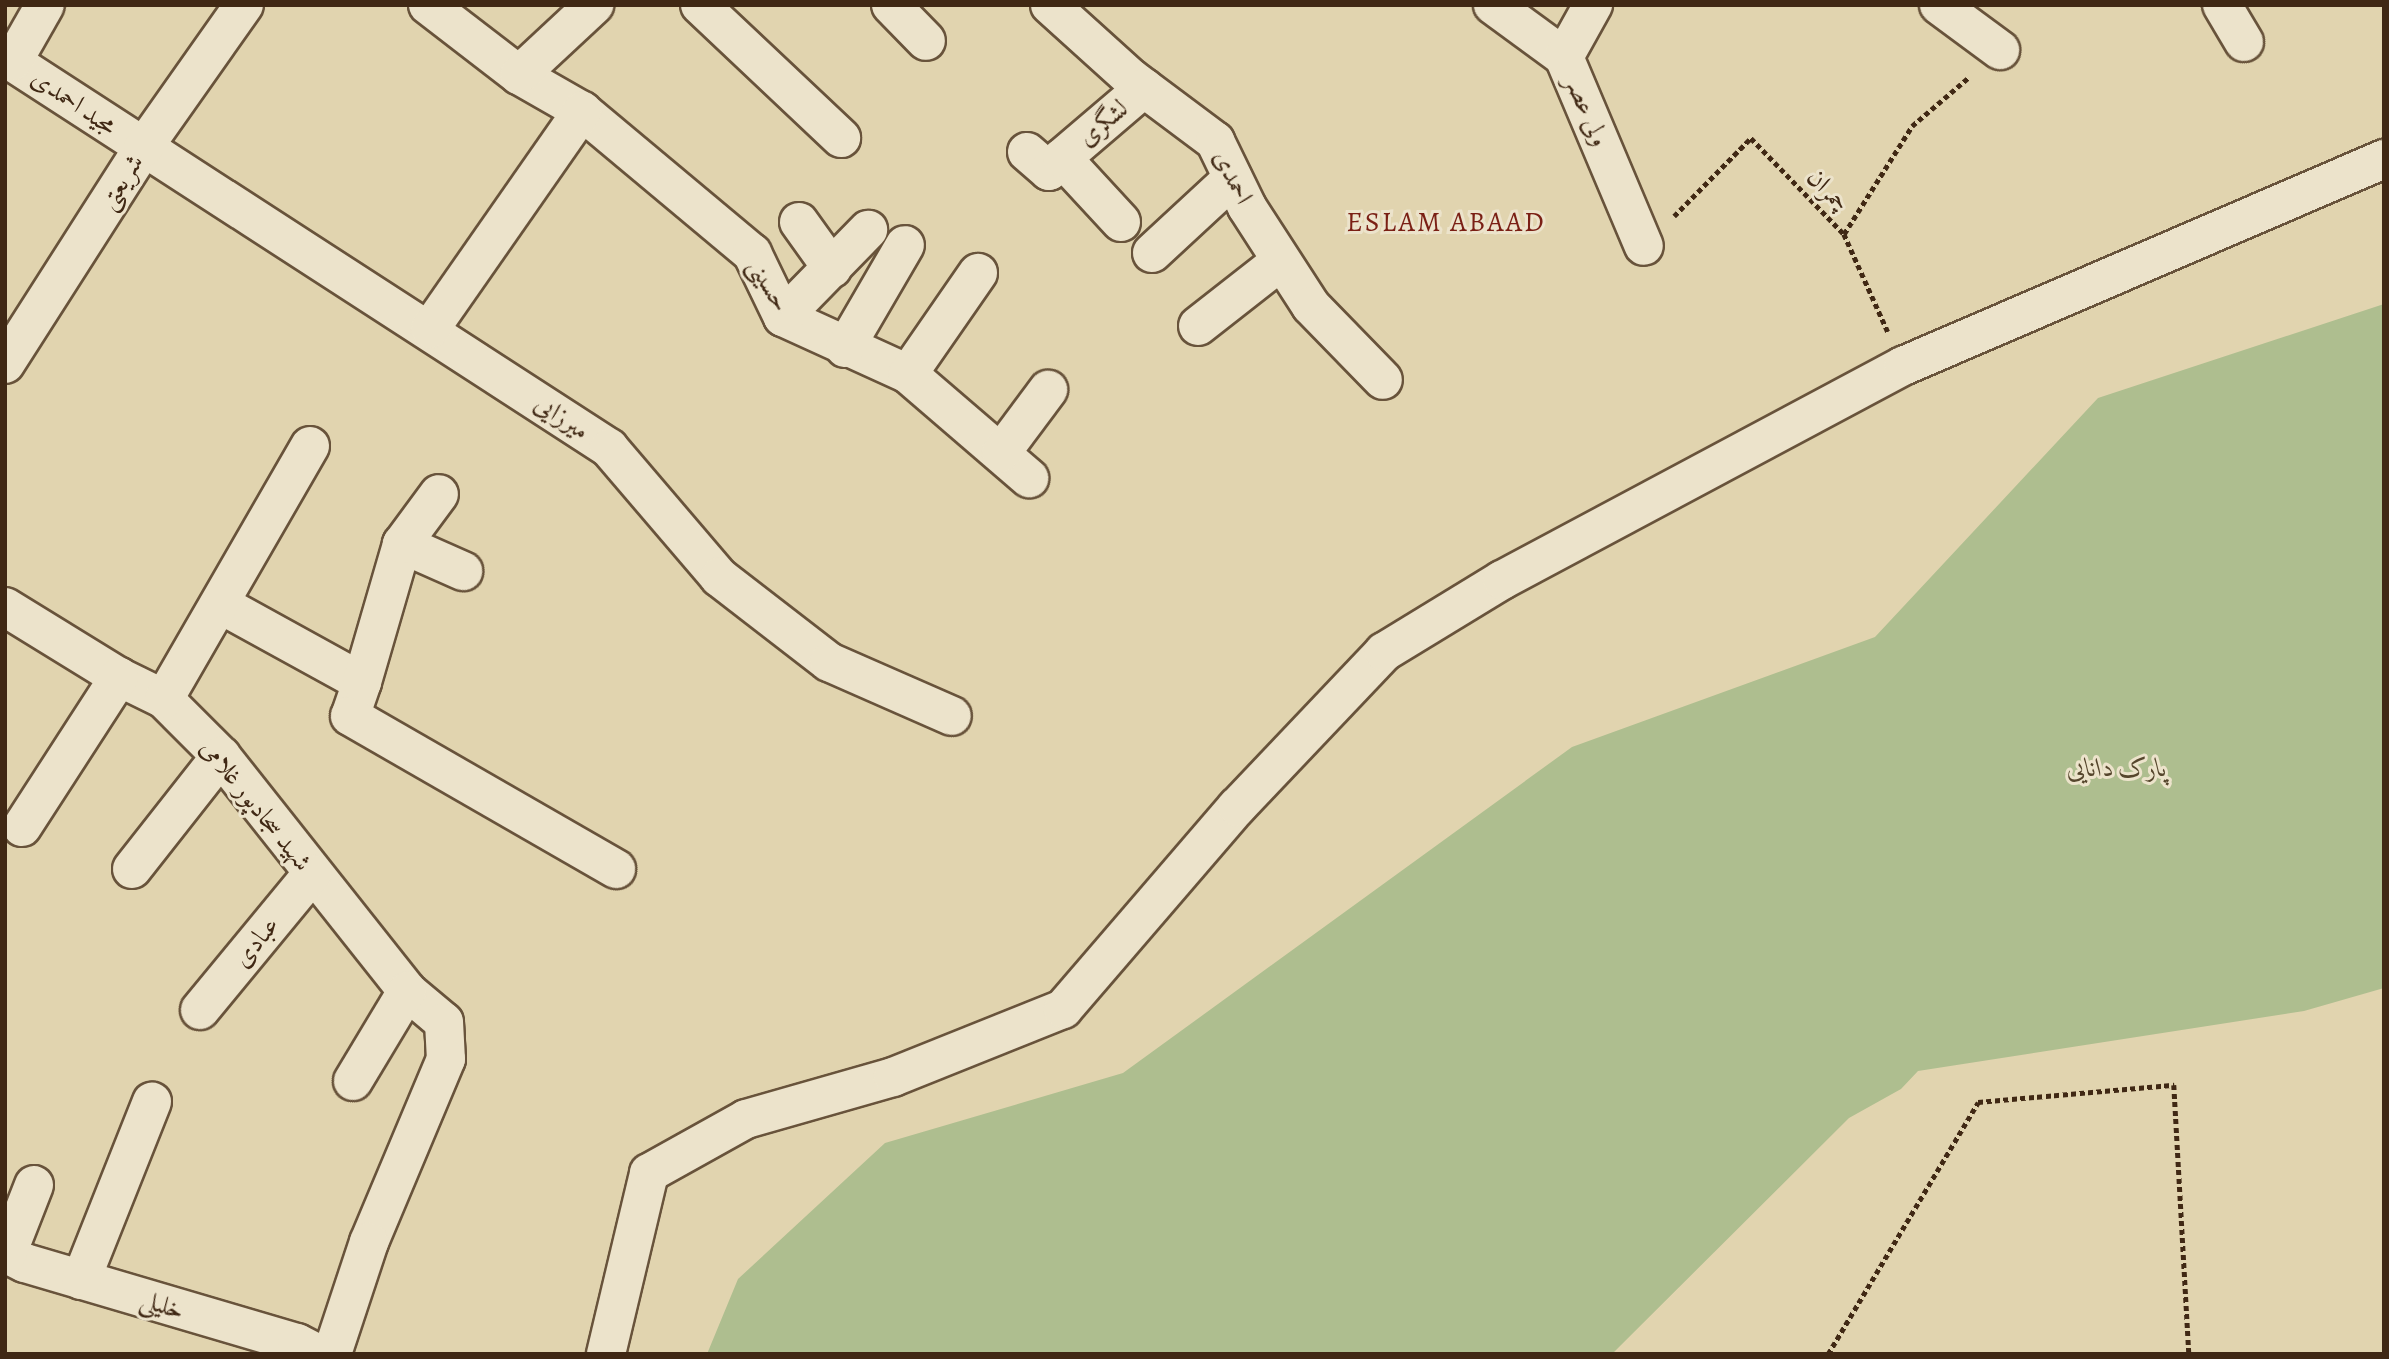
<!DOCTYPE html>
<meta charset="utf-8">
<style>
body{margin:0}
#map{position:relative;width:2389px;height:1359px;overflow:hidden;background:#e1d4af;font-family:Alegreya,Amiri,serif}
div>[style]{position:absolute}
.green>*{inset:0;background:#aebe8f}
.path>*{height:4.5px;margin-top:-2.25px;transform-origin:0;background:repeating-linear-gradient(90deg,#402814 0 5px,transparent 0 8.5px)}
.roads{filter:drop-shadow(2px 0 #68533b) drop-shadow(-2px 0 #68533b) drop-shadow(0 2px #68533b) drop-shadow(0 -2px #68533b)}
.minor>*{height:38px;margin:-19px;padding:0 19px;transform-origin:19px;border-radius:19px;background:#ece3cb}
span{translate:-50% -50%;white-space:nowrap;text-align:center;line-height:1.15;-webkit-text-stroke:6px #ece3cb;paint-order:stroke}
.street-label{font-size:26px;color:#402814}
.park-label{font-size:26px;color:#56462d;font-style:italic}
.neighbourhood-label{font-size:28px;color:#7a1f14;letter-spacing:2px}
.frame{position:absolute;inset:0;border:7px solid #402814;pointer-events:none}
</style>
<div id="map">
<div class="green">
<i style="clip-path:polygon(2384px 304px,2384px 988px,2304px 1011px,1918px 1071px,1901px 1089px,1849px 1118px,1612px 1354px,707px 1354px,738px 1279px,885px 1143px,1123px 1073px,1572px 747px,1875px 637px,2098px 398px)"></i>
</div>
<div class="path">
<i style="left:1674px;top:216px;width:110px;rotate:-45.4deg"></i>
<i style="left:1751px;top:138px;width:134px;rotate:45.9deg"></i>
<i style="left:1844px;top:234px;width:128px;rotate:-57.8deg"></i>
<i style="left:1912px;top:126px;width:75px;rotate:-40.7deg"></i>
<i style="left:1844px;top:234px;width:107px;rotate:65.8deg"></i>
<i style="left:1828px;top:1354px;width:293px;rotate:-59.2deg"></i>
<i style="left:1978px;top:1102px;width:197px;rotate:-5deg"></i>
<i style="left:2174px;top:1085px;width:269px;rotate:86.8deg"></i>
</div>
<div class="roads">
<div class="minor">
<i style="left:428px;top:5px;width:115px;rotate:37.6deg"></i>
<i style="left:519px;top:75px;width:73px;rotate:29.7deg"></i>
<i style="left:582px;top:111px;width:222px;rotate:39.9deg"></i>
<i style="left:752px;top:253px;width:71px;rotate:64.2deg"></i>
<i style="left:783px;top:317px;width:137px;rotate:24.5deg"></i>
<i style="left:908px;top:374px;width:160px;rotate:40.7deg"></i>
<i style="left:700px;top:5px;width:194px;rotate:43.3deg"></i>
<i style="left:891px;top:5px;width:50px;rotate:45.8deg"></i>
<i style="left:1050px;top:5px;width:110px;rotate:42.1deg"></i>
<i style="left:1132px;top:79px;width:104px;rotate:36.8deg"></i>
<i style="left:1215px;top:141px;width:73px;rotate:64.1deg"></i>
<i style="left:1247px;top:207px;width:118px;rotate:57.1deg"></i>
<i style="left:1311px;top:306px;width:103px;rotate:45.8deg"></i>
<i style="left:1493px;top:5px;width:88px;rotate:36.2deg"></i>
<i style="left:1564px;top:57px;width:205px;rotate:67.1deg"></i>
<i style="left:1939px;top:5px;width:76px;rotate:36.4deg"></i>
<i style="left:2222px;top:5px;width:43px;rotate:59.3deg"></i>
<i style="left:5px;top:57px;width:720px;rotate:32.92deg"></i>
<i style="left:609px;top:448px;width:170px;rotate:49.5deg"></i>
<i style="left:719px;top:577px;width:139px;rotate:37.7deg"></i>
<i style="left:829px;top:662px;width:134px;rotate:23.7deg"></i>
<i style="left:1564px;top:57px;width:60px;rotate:-60.9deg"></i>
<i style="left:13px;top:61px;width:64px;rotate:-60.3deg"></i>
<i style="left:519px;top:75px;width:103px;rotate:-43deg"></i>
<i style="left:1027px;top:152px;width:29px;rotate:41deg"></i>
<i style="left:1049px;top:171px;width:18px;rotate:-45deg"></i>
<i style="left:1062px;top:158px;width:87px;rotate:47.3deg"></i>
<i style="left:1062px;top:158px;width:108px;rotate:-40.5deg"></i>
<i style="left:799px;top:222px;width:57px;rotate:54.3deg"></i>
<i style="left:1152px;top:253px;width:110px;rotate:-42.8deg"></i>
<i style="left:783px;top:317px;width:122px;rotate:-45.7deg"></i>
<i style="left:1198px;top:326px;width:105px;rotate:-38.1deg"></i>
<i style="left:430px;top:329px;width:266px;rotate:-55.1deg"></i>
<i style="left:845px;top:348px;width:119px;rotate:-59.8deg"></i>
<i style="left:5px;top:364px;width:256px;rotate:-57.4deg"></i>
<i style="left:143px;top:148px;width:175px;rotate:-54.8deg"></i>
<i style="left:908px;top:374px;width:123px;rotate:-55.3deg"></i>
<i style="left:1001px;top:453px;width:79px;rotate:-53.3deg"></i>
<i style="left:402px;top:544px;width:67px;rotate:23.9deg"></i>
<i style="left:220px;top:604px;width:162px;rotate:28.8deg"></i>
<i style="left:362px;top:682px;width:36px;rotate:109deg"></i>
<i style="left:350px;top:716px;width:307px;rotate:29.9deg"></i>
<i style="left:5px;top:607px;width:134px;rotate:31.6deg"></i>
<i style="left:119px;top:677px;width:50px;rotate:26.1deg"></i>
<i style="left:164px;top:699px;width:81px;rotate:45deg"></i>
<i style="left:221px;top:756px;width:300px;rotate:51.6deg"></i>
<i style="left:407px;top:991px;width:48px;rotate:40deg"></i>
<i style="left:444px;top:1022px;width:37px;rotate:87deg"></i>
<i style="left:446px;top:1059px;width:199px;rotate:112.8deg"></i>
<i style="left:369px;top:1242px;width:118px;rotate:108.3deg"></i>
<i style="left:362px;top:682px;width:144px;rotate:-73.8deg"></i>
<i style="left:402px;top:544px;width:62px;rotate:-53.5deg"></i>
<i style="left:164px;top:699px;width:292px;rotate:-60deg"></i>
<i style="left:22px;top:827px;width:179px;rotate:-57.1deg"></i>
<i style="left:132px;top:869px;width:144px;rotate:-51.8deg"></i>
<i style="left:200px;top:1010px;width:176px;rotate:-50.5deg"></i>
<i style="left:353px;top:1081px;width:105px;rotate:-59deg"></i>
<i style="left:5px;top:1253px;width:22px;rotate:27deg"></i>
<i style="left:25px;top:1263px;width:284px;rotate:16.4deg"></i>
<i style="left:297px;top:1343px;width:25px;rotate:27deg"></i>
<i style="left:7px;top:1254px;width:74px;rotate:-68.6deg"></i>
<i style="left:81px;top:1280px;width:192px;rotate:-68.3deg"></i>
<i style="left:606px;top:1354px;width:186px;rotate:-76.6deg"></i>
<i style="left:649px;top:1173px;width:111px;rotate:-29.1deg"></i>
<i style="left:746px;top:1119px;width:153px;rotate:-15.9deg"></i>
<i style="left:893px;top:1077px;width:183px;rotate:-21.8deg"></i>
<i style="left:1063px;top:1009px;width:267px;rotate:-49.3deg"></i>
<i style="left:1237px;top:807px;width:214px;rotate:-46.5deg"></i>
<i style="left:1384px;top:652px;width:138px;rotate:-31.4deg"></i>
<i style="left:1502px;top:580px;width:455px;rotate:-28.1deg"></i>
<i style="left:1903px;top:366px;width:524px;rotate:-23.28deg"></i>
</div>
</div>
<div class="street-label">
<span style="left:74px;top:102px;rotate:34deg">مجید احمدی</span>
<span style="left:1587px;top:111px;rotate:67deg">ولی عصر</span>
<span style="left:1103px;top:123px;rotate:-40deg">لشگری</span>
<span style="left:1233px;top:177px;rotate:63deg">احمدی</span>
<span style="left:121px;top:182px;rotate:-58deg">شریعتی</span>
<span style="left:1828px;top:190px;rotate:46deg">چمران</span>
<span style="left:769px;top:285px;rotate:59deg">حسینی</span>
<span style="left:562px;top:417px;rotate:34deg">میرزایی</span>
<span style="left:256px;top:805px;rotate:51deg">شهید سجادپور غلامی</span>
<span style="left:256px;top:942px;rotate:-51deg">عبادی</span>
<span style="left:162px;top:1305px;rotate:17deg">خلیلی</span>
</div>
<div class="park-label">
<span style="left:2117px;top:768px">پارک دانایی</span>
</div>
<div class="neighbourhood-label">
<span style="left:1446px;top:222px">ESLAM ABAAD</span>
</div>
<div class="frame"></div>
</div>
